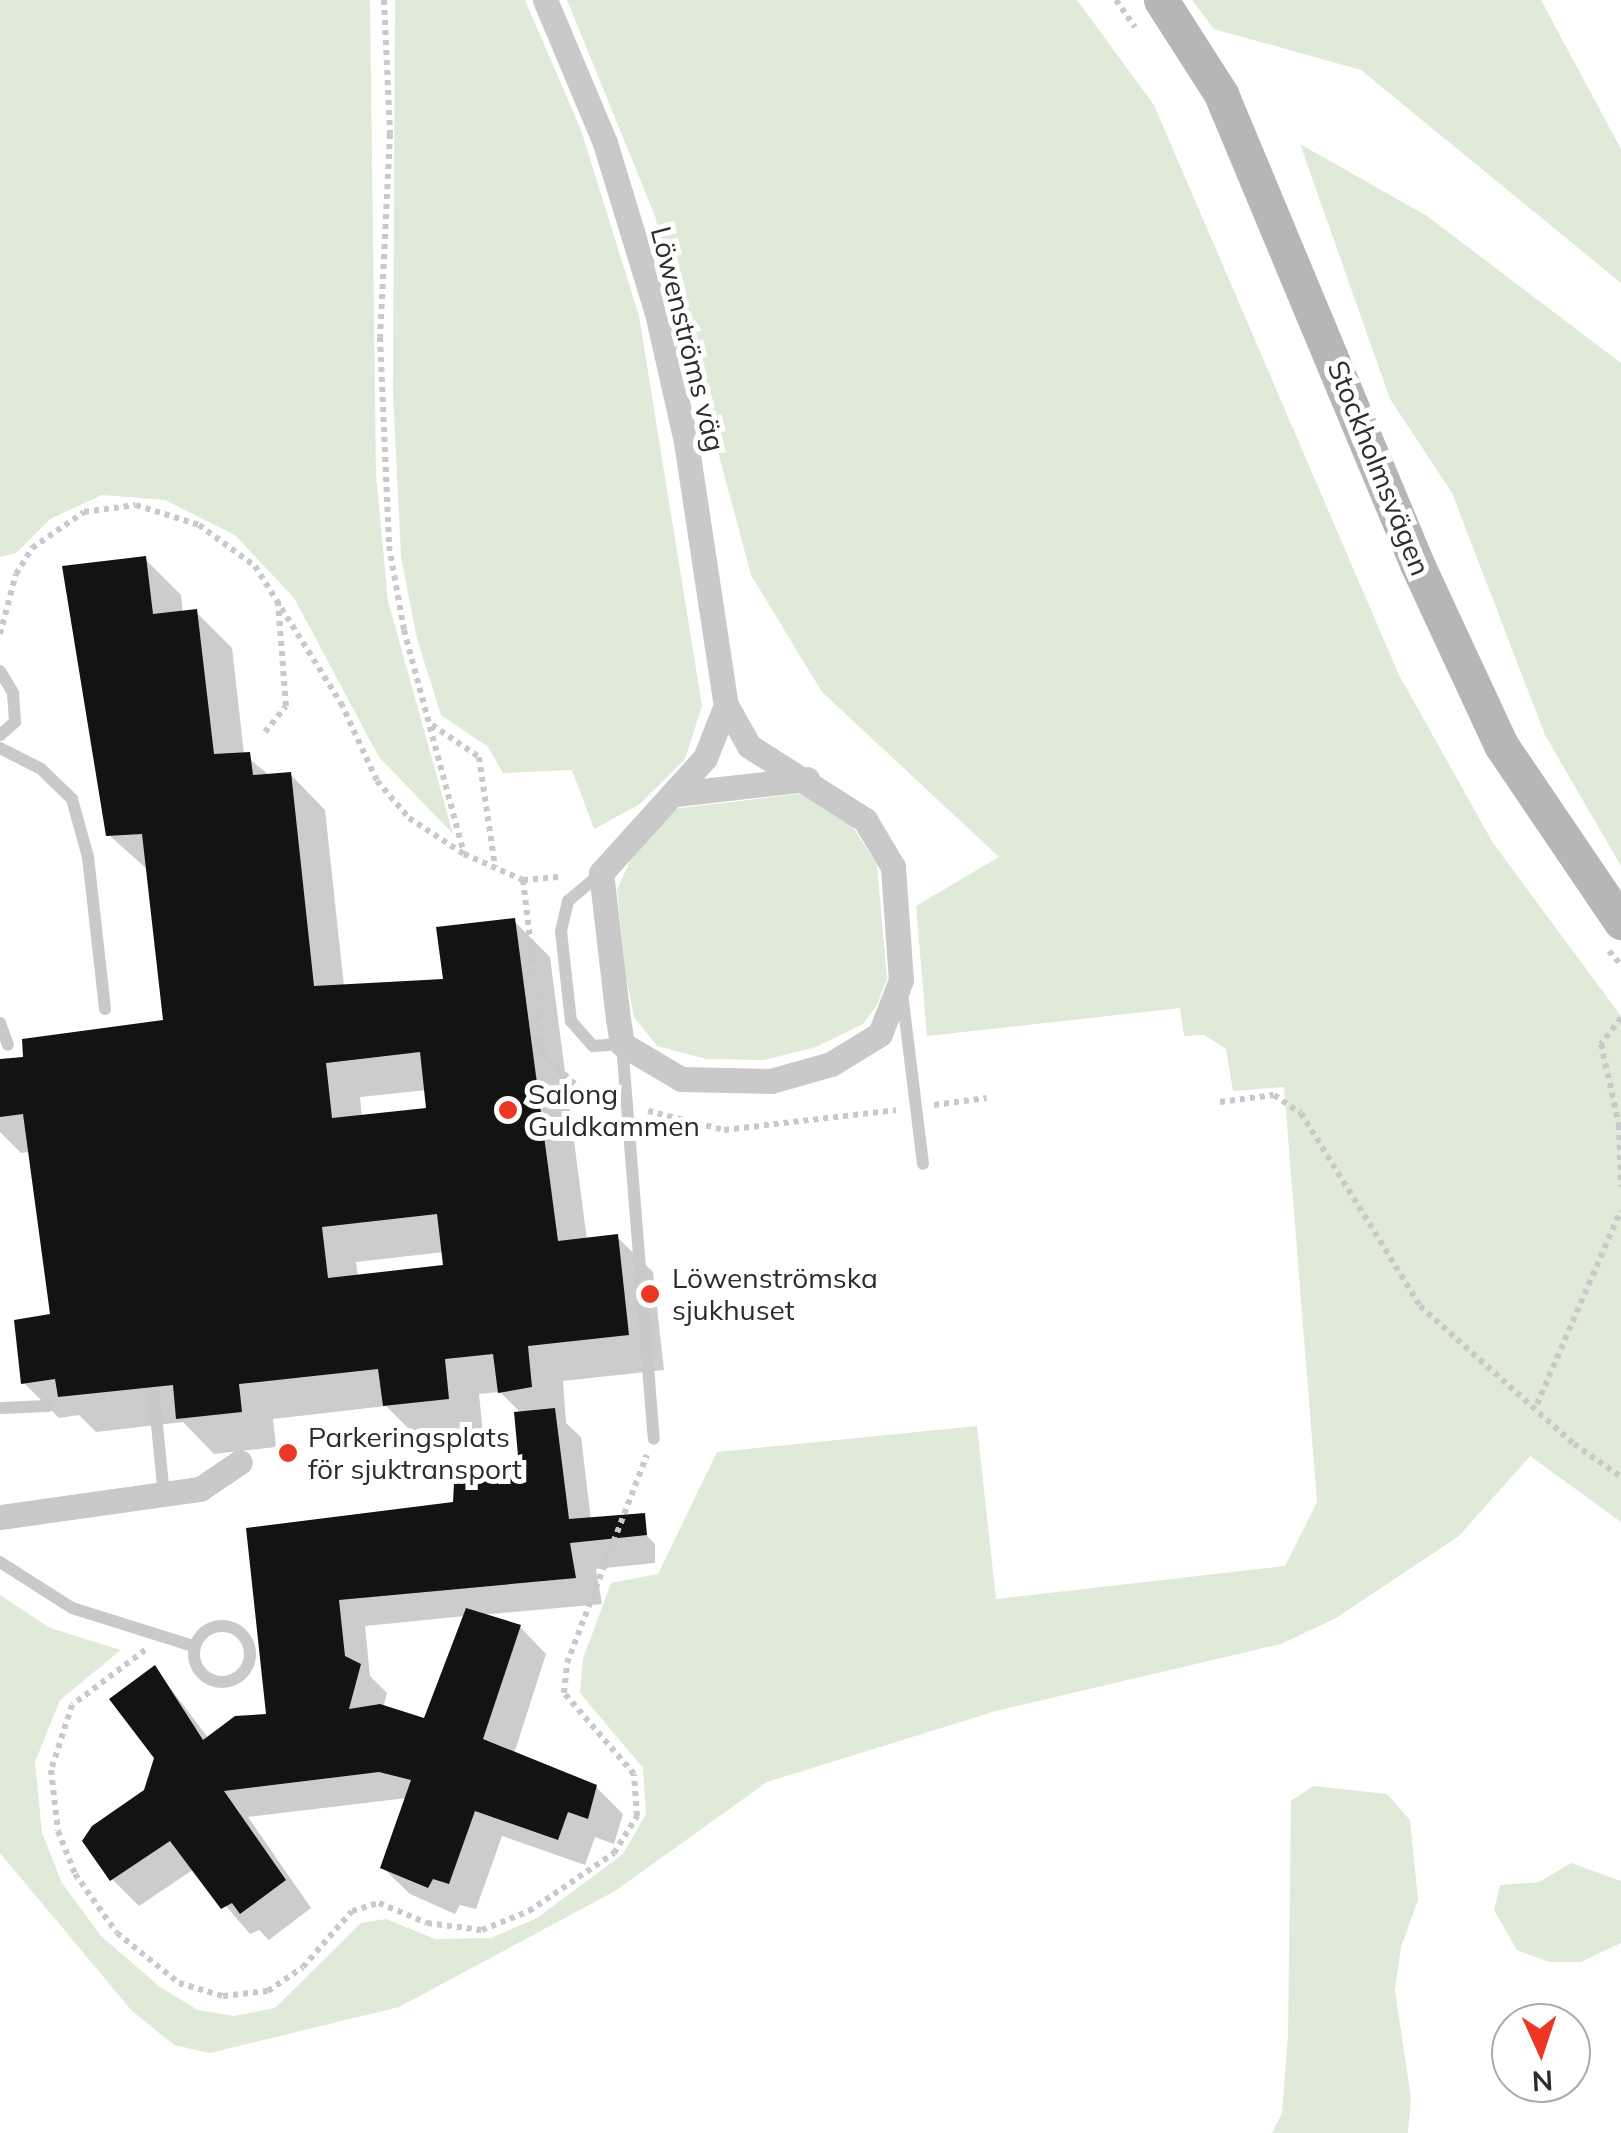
<!DOCTYPE html>
<meta charset="utf-8">
<style>
body{margin:0}
#map{position:relative;width:1621px;height:2133px;overflow:hidden;background:#fff;font-family:Mulish,sans-serif}
div>[style]{position:absolute}
.green>*{inset:0;background:#dfebd8}
.shadow>*{inset:0;background:#0003}
.building>*{inset:0;background:#131313}
.path>*{height:6px;margin-top:-3px;transform-origin:0;background:repeating-linear-gradient(90deg,#c9c9c9 0 5px,transparent 0 10px)}
.lane>*{height:12px;margin:-6px;padding:0 6px;transform-origin:6px;border-radius:6px;background:#c9c9c9}
.lane>.ring{margin:-6px;padding:0;box-sizing:content-box;background:none;border:12px solid #c9c9c9;border-radius:50%}
.street>*{height:25px;margin:-12.5px;padding:0 12.5px;transform-origin:12.5px;border-radius:12.5px;background:#c9c9c9}
.secondary>*{height:35px;margin:-17.5px;padding:0 17.5px;transform-origin:17.5px;border-radius:17.5px;background:#b6b6b6}
.dots>*{width:28px;height:28px;translate:-50% -50%;box-sizing:border-box;border:5px solid #fff;border-radius:50%}
span{translate:-50% -50%;white-space:nowrap;text-align:center;line-height:1.15;-webkit-text-stroke:10px #fff;paint-order:stroke}
.street-label{font-size:28px;color:#2c2c2c}
.poi-label{font-size:28px;color:#2c2c2c}
.left{translate:0 -50%;text-align:left}
.north{position:absolute;left:1491px;top:2003px;width:100px;height:100px;box-sizing:border-box;background:#fff;border:2px solid #ababab;border-radius:50%;rotate:177deg;font-size:28px;font-weight:700;line-height:40px;text-align:center;color:#2c2c2c}
.north::after{content:'';display:block;margin:auto;width:35px;height:45px;background:#ec3725;clip-path:polygon(50% 0,100% 100%,50% 72%,0 100%)}
</style>
<div id="map">
<div class="green">
<i style="clip-path:polygon(0 0,370px 0,376px 474px,388px 601px,453px 834px,379px 757px,294px 598px,235px 535px,165px 500px,102px 495px,50px 519px,16px 553px,0 557px)"></i>
<i style="clip-path:polygon(395px 0,525px 0,581px 130px,639px 316px,702px 706px,685px 759px,640px 804px,594px 829px,572px 770px,503px 773px,488px 747px,441px 715px,417px 639px,401px 557px,393px 394px)"></i>
<i style="clip-path:polygon(567px 0,1077px 0,1154px 105px,1399px 675px,1493px 843px,1621px 1016px,1621px 1522px,1530px 1456px,1459px 1536px,1336px 1618px,1281px 1644px,996px 1711px,767px 1782px,615px 1891px,399px 2007px,210px 2053px,174px 2045px,131px 2010px,0 1853px,0 1595px,50px 1628px,121px 1650px,60px 1700px,35px 1762px,42px 1833px,62px 1883px,101px 1936px,160px 1987px,198px 2010px,234px 2016px,275px 2008px,361px 1923px,386px 1919px,435px 1939px,491px 1938px,537px 1918px,623px 1854px,646px 1814px,643px 1768px,580px 1693px,583px 1659px,611px 1583px,658px 1574px,717px 1452px,977px 1426px,996px 1599px,1285px 1566px,1317px 1502px,1284px 1087px,1233px 1091px,1226px 1049px,1204px 1035px,1184px 1036px,1180px 1008px,927px 1036px,916px 906px,999px 857px,822px 692px,751px 575px,655px 216px)"></i>
<i style="clip-path:polygon(1192px 0,1541px 0,1621px 149px,1621px 283px,1361px 70px,1214px 29px)"></i>
<i style="clip-path:polygon(1300px 144px,1427px 216px,1621px 363px,1621px 866px,1545px 735px,1452px 493px,1390px 399px)"></i>
<i style="clip-path:polygon(805px 793px,851px 824px,877px 865px,887px 979px,877px 1005px,863px 1024px,816px 1047px,764px 1060px,706px 1059px,657px 1046px,634px 1017px,626px 976px,617px 890px,637px 845px,674px 809px)"></i>
<i style="clip-path:polygon(1313px 1786px,1387px 1794px,1410px 1820px,1418px 1900px,1401px 1947px,1395px 1990px,1411px 2099px,1408px 2133px,1272px 2133px,1282px 2113px,1288px 2034px,1291px 1801px)"></i>
<i style="clip-path:polygon(1571px 1863px,1621px 1881px,1621px 1943px,1581px 1962px,1549px 1962px,1517px 1950px,1494px 1910px,1500px 1885px,1539px 1882px)"></i>
</div>
<div class="shadow">
<i style="clip-path:polygon(evenodd,145px 559px,181px 595px,183px 614px,196px 612px,232px 648px,244px 754px,270px 776px,290px 774px,325px 810px,344px 986px,446px 981px,514px 921px,550px 957px,587px 1240px,617px 1237px,653px 1272px,664px 1370px,563px 1381px,566px 1423px,581px 1437px,591px 1520px,628px 1517px,655px 1544px,655px 1563px,596px 1569px,602px 1604px,480px 1615px,520px 1627px,546px 1654px,514px 1754px,596px 1787px,623px 1814px,614px 1844px,595px 1837px,585px 1865px,502px 1836px,476px 1909px,460px 1905px,455px 1914px,410px 1894px,383px 1868px,407px 1798px,248px 1817px,311px 1908px,269px 1940px,259px 1930px,250px 1934px,194px 1869px,139px 1906px,112px 1879px,156px 1758px,155px 1668px,209px 1739px,269px 1716px,249px 1530px,456px 1504px,523px 1479px,522px 1414px,500px 1392px,479px 1394px,483px 1434px,421px 1441px,386px 1406px,273px 1419px,276px 1447px,214px 1454px,183px 1422px,96px 1432px,79px 1415px,59px 1418px,23px 1382px,53px 1316px,30px 1152px,21px 1153px,0 1132px,0 1062px,166px 1022px,149px 871px,109px 835px,145px 559px,427px 1090px,429px 1110px,362px 1118px,360px 1097px,427px 1090px,145px 559px,444px 1252px,445px 1268px,358px 1277px,356px 1262px,444px 1252px,145px 559px,466px 1616px,426px 1722px,383px 1708px,387px 1693px,370px 1676px,365px 1626px,466px 1616px)"></i>
</div>
<div class="building">
<i style="clip-path:polygon(evenodd,146px 556px,153px 614px,197px 609px,214px 754px,250px 752px,253px 775px,291px 772px,314px 986px,443px 979px,436px 927px,515px 918px,558px 1241px,618px 1234px,629px 1335px,528px 1346px,532px 1387px,498px 1393px,493px 1354px,445px 1359px,449px 1399px,383px 1406px,378px 1369px,239px 1384px,242px 1412px,176px 1419px,173px 1385px,58px 1397px,55px 1379px,21px 1384px,14px 1320px,50px 1314px,23px 1114px,0 1117px,0 1059px,23px 1057px,22px 1039px,163px 1020px,142px 834px,106px 836px,62px 566px,146px 556px,420px 1052px,426px 1108px,332px 1118px,326px 1063px,420px 1052px,146px 556px,437px 1214px,443px 1265px,328px 1278px,322px 1227px,437px 1214px)"></i>
<i style="clip-path:polygon(555px 1408px,569px 1519px,645px 1513px,647px 1535px,570px 1543px,576px 1578px,339px 1600px,345px 1656px,361px 1664px,349px 1709px,380px 1704px,424px 1718px,466px 1608px,521px 1625px,483px 1739px,597px 1785px,588px 1819px,568px 1812px,558px 1840px,475px 1811px,449px 1884px,433px 1879px,428px 1888px,380px 1868px,411px 1780px,379px 1772px,224px 1791px,286px 1880px,240px 1914px,232px 1903px,221px 1909px,170px 1841px,110px 1881px,82px 1841px,92px 1826px,144px 1790px,154px 1758px,109px 1699px,155px 1665px,203px 1740px,235px 1716px,266px 1714px,246px 1528px,453px 1502px,454px 1483px,520px 1477px,514px 1412px)"></i>
</div>
<div class="path">
<i style="left:384px;top:0;width:134px;rotate:87.4deg"></i>
<i style="left:390px;top:134px;width:203px;rotate:92.8deg"></i>
<i style="left:380px;top:337px;width:209px;rotate:87.5deg"></i>
<i style="left:389px;top:546px;width:85px;rotate:79.9deg"></i>
<i style="left:404px;top:630px;width:232px;rotate:75deg"></i>
<i style="left:1116px;top:0;width:33px;rotate:55deg"></i>
<i style="left:0;top:634px;width:62px;rotate:-75.1deg"></i>
<i style="left:16px;top:574px;width:31px;rotate:-58deg"></i>
<i style="left:32px;top:548px;width:63px;rotate:-34.7deg"></i>
<i style="left:84px;top:512px;width:52px;rotate:-7.7deg"></i>
<i style="left:136px;top:505px;width:66px;rotate:17.6deg"></i>
<i style="left:199px;top:525px;width:69px;rotate:36.2deg"></i>
<i style="left:255px;top:566px;width:162px;rotate:57.9deg"></i>
<i style="left:341px;top:703px;width:86px;rotate:65.2deg"></i>
<i style="left:377px;top:781px;width:49px;rotate:49.1deg"></i>
<i style="left:409px;top:818px;width:66px;rotate:33.2deg"></i>
<i style="left:464px;top:854px;width:64px;rotate:23.8deg"></i>
<i style="left:523px;top:880px;width:38px;rotate:-5deg"></i>
<i style="left:432px;top:725px;width:57px;rotate:34.2deg"></i>
<i style="left:479px;top:757px;width:111px;rotate:81.7deg"></i>
<i style="left:265px;top:732px;width:33px;rotate:-51deg"></i>
<i style="left:286px;top:706px;width:105px;rotate:-94.4deg"></i>
<i style="left:523px;top:880px;width:93px;rotate:83.2deg"></i>
<i style="left:1609px;top:951px;width:18px;rotate:49deg"></i>
<i style="left:536px;top:996px;width:57px;rotate:84deg"></i>
<i style="left:542px;top:1053px;width:81px;rotate:43.5deg"></i>
<i style="left:601px;top:1109px;width:9px;rotate:-6deg"></i>
<i style="left:1621px;top:1018px;width:33px;rotate:128deg"></i>
<i style="left:1601px;top:1044px;width:83px;rotate:77.5deg"></i>
<i style="left:1619px;top:1125px;width:62px;rotate:88.2deg"></i>
<i style="left:1220px;top:1102px;width:54px;rotate:-7.4deg"></i>
<i style="left:1274px;top:1095px;width:32px;rotate:34deg"></i>
<i style="left:1301px;top:1113px;width:227px;rotate:58.3deg"></i>
<i style="left:1420px;top:1306px;width:207px;rotate:41.9deg"></i>
<i style="left:1574px;top:1444px;width:57px;rotate:35.1deg"></i>
<i style="left:934px;top:1105px;width:53px;rotate:-7.5deg"></i>
<i style="left:648px;top:1111px;width:78px;rotate:14deg"></i>
<i style="left:724px;top:1130px;width:173px;rotate:-6.6deg"></i>
<i style="left:1537px;top:1404px;width:211px;rotate:-66.6deg"></i>
<i style="left:145px;top:1650px;width:91px;rotate:143deg"></i>
<i style="left:72px;top:1705px;width:68px;rotate:107.9deg"></i>
<i style="left:51px;top:1770px;width:61px;rotate:83.5deg"></i>
<i style="left:58px;top:1831px;width:46px;rotate:68.4deg"></i>
<i style="left:75px;top:1874px;width:72px;rotate:54.6deg"></i>
<i style="left:117px;top:1933px;width:80px;rotate:38.9deg"></i>
<i style="left:179px;top:1983px;width:46px;rotate:16.5deg"></i>
<i style="left:223px;top:1996px;width:45px;rotate:-6.3deg"></i>
<i style="left:268px;top:1991px;width:42px;rotate:-34.4deg"></i>
<i style="left:303px;top:1967px;width:74px;rotate:-48.8deg"></i>
<i style="left:352px;top:1911px;width:28px;rotate:-17deg"></i>
<i style="left:379px;top:1903px;width:52px;rotate:22.6deg"></i>
<i style="left:427px;top:1923px;width:55px;rotate:7.3deg"></i>
<i style="left:482px;top:1930px;width:51px;rotate:-22deg"></i>
<i style="left:529px;top:1911px;width:103px;rotate:-34.3deg"></i>
<i style="left:614px;top:1853px;width:44px;rotate:-58.1deg"></i>
<i style="left:637px;top:1816px;width:42px;rotate:-94.1deg"></i>
<i style="left:634px;top:1774px;width:107px;rotate:-130.8deg"></i>
<i style="left:564px;top:1693px;width:30px;rotate:-84deg"></i>
<i style="left:567px;top:1663px;width:223px;rotate:-69deg"></i>
</div>
<div class="lane">
<i style="left:0;top:671px;width:26px;rotate:59deg"></i>
<i style="left:13px;top:693px;width:29px;rotate:86deg"></i>
<i style="left:15px;top:722px;width:20px;rotate:139deg"></i>
<i style="left:0;top:748px;width:46px;rotate:27.1deg"></i>
<i style="left:41px;top:769px;width:43px;rotate:44.1deg"></i>
<i style="left:72px;top:799px;width:60px;rotate:74.6deg"></i>
<i style="left:88px;top:857px;width:153px;rotate:83.6deg"></i>
<i style="left:600px;top:874px;width:42px;rotate:139.8deg"></i>
<i style="left:568px;top:901px;width:31px;rotate:103deg"></i>
<i style="left:561px;top:931px;width:91px;rotate:83.7deg"></i>
<i style="left:571px;top:1021px;width:33px;rotate:49deg"></i>
<i style="left:593px;top:1046px;width:29px;rotate:-4deg"></i>
<i style="left:622px;top:1044px;width:396px;rotate:85.4deg"></i>
<i style="left:902px;top:993px;width:172px;rotate:83deg"></i>
<i style="left:0;top:1023px;width:23px;rotate:70deg"></i>
<i style="left:154px;top:1395px;width:100px;rotate:84.3deg"></i>
<i style="left:0;top:1408px;width:48px;rotate:-2.4deg"></i>
<i style="left:0;top:1562px;width:85px;rotate:32.6deg"></i>
<i style="left:72px;top:1608px;width:127px;rotate:17.4deg"></i>
<i class="ring" style="left:194px;top:1626px;width:44px;height:44px"></i>
</div>
<div class="street">
<i style="left:545px;top:0;width:155px;rotate:67.2deg"></i>
<i style="left:605px;top:143px;width:178px;rotate:73deg"></i>
<i style="left:657px;top:313px;width:132px;rotate:77.3deg"></i>
<i style="left:686px;top:442px;width:266px;rotate:81.4deg"></i>
<i style="left:726px;top:705px;width:47px;rotate:60.7deg"></i>
<i style="left:749px;top:746px;width:138px;rotate:32.5deg"></i>
<i style="left:865px;top:820px;width:55px;rotate:59.2deg"></i>
<i style="left:893px;top:867px;width:113px;rotate:86deg"></i>
<i style="left:901px;top:980px;width:58px;rotate:111.3deg"></i>
<i style="left:880px;top:1034px;width:57px;rotate:148.5deg"></i>
<i style="left:831px;top:1064px;width:62px;rotate:164.2deg"></i>
<i style="left:771px;top:1081px;width:90px;rotate:-178.7deg"></i>
<i style="left:681px;top:1079px;width:69px;rotate:-149.3deg"></i>
<i style="left:622px;top:1044px;width:25px;rotate:-99deg"></i>
<i style="left:618px;top:1019px;width:147px;rotate:-96.6deg"></i>
<i style="left:601px;top:873px;width:155px;rotate:-47.9deg"></i>
<i style="left:705px;top:758px;width:57px;rotate:-68.4deg"></i>
<i style="left:676px;top:794px;width:132px;rotate:-6.5deg"></i>
<i style="left:0;top:1517px;width:202px;rotate:-8deg"></i>
<i style="left:200px;top:1489px;width:48px;rotate:-34deg"></i>
</div>
<div class="secondary">
<i style="left:1161px;top:0;width:112px;rotate:57.4deg"></i>
<i style="left:1221px;top:94px;width:509px;rotate:67.36deg"></i>
<i style="left:1417px;top:564px;width:200px;rotate:65.1deg"></i>
<i style="left:1501px;top:745px;width:214px;rotate:55.9deg"></i>
</div>
<div class="dots">
<i style="left:508px;top:1110px;background:#ec3725"></i>
<i style="left:650px;top:1294px;background:#ec3725"></i>
<i style="left:288px;top:1453px;background:#ec3725"></i>
</div>
<div class="street-label">
<span style="left:688px;top:339px;rotate:76deg">Löwenströms väg</span>
<span style="left:1379px;top:468px;rotate:68deg">Stockholmsvägen</span>
</div>
<div class="poi-label">
<span class="left" style="left:528px;top:1110px">Salong<br>Guldkammen</span>
<span class="left" style="left:672px;top:1294px">Löwenströmska<br>sjukhuset</span>
<span class="left" style="left:308px;top:1453px">Parkeringsplats<br>för sjuktransport</span>
</div>
<div class="north">N</div>
</div>
